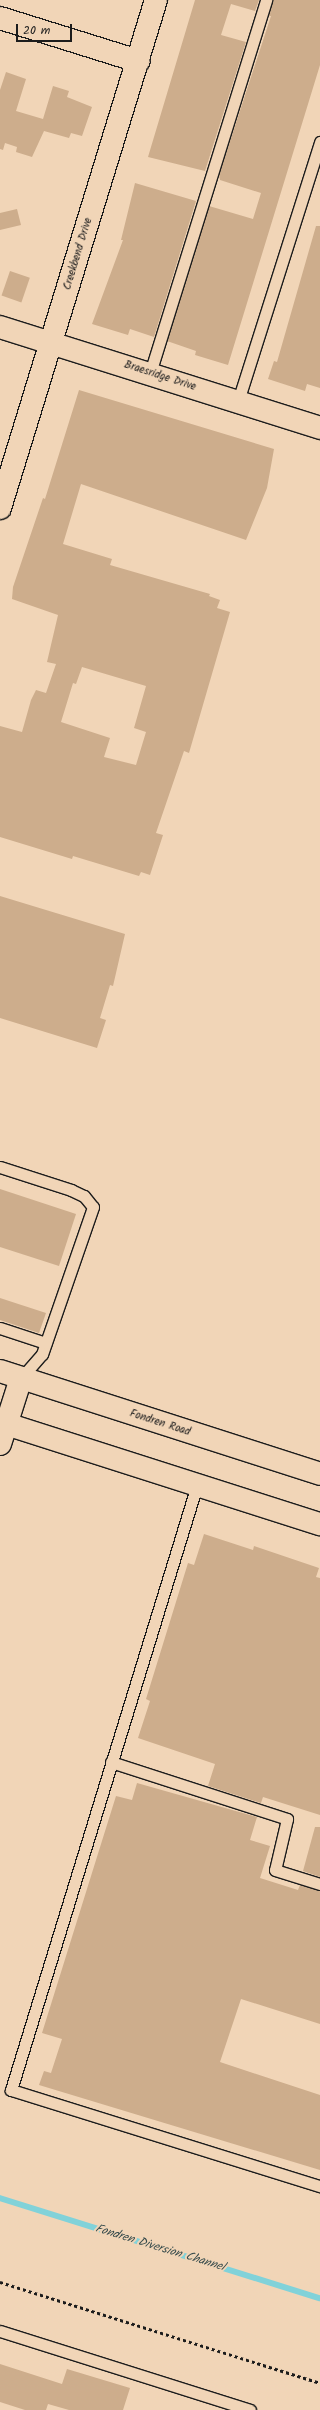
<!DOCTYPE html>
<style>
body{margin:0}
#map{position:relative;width:320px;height:2410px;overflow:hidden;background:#f1d5b7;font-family:Kalam,sans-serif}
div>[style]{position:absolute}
.stream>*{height:5.5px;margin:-2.75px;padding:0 2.75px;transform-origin:2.75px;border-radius:2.75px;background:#81d2d9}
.building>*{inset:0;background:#cdad8c;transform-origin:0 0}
.path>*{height:2.5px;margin-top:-1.25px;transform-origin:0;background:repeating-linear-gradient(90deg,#1c1c1c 0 3px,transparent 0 6px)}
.roads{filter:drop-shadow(1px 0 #1c1c1c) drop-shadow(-1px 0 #1c1c1c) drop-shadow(0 1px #1c1c1c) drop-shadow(0 -1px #1c1c1c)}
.lane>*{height:11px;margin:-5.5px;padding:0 5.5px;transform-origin:5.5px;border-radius:5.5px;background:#f1d5b7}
.street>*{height:22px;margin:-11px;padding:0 11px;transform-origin:11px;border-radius:11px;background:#f1d5b7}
.secondary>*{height:22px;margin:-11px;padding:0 11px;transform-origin:11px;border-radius:11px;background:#f1d5b7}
span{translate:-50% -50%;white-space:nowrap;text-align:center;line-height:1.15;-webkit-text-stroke:4px #f1d5b7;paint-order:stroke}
.street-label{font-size:11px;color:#1c1c1c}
.water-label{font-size:12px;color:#354a4b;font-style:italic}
.scale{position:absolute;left:16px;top:24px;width:56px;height:18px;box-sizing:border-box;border:2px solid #1c1c1c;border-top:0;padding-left:5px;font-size:12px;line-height:14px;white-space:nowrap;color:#1c1c1c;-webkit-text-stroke:3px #f1d5b7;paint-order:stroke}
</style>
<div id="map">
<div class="stream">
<i style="left:0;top:2198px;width:335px;rotate:17.4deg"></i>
</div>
<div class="building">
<i style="clip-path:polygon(195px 0,259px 0,255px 11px,231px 4px,221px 35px,246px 42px,205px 171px,148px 157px)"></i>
<i style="clip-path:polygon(273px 0,320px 0,320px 65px,228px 365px,195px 355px,196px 351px,167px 341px,209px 206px,253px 219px,261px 193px,220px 180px,219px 175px,271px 16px,268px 16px)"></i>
<i style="clip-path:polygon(6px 72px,26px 79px,16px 111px,43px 119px,53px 86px,69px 91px,67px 97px,92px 107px,82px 136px,71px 133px,69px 138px,44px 131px,32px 157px,16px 152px,17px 147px,5px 143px,3px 150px,0 149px,0 90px)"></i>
<i style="clip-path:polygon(135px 183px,196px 201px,154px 337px,130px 329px,128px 335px,92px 324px,123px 240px,121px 240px)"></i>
<i style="clip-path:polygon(17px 209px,21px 225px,0 230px,0 213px)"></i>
<i style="clip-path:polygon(316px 226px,320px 226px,320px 388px,307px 384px,305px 391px,268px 379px,274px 361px,277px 362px)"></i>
<i style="left:10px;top:271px;width:21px;height:26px;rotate:19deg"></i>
<i style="clip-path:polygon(evenodd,79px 390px,274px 449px,267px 488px,246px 540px,81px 484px,63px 544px,112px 559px,110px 565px,210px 594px,209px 596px,220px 600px,217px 608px,230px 612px,189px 753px,184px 751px,156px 833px,163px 835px,150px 875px,141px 872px,139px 876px,73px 856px,72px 859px,0 837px,0 726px,22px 732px,31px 700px,36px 690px,46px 693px,56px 664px,47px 662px,58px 615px,12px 599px,13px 587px,43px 498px,45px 499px,79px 390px,82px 667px,146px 686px,134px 728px,146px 732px,136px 765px,104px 757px,110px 738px,61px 722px,73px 683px,76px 684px,82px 667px)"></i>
<i style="clip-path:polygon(0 896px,125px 934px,113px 986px,110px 985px,100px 1018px,106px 1020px,97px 1048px,0 1018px)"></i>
<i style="clip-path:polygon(0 1189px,76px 1214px,59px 1266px,0 1247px)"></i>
<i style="clip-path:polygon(0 1298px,46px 1313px,39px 1333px,0 1320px)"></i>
<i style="clip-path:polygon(204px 1534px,253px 1550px,254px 1546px,319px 1568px,316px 1577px,320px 1578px,320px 1815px,263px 1797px,261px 1803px,208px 1786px,215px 1764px,138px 1738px,150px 1701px,146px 1699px,188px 1563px,194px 1565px)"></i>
<i style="clip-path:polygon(137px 1783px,257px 1817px,250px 1840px,270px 1846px,260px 1878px,298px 1890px,300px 1885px,320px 1891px,320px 2024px,241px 1999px,220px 2062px,320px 2095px,320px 2170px,39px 2085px,44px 2071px,51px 2073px,62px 2039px,42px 2033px,116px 1796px,132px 1800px)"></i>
<i style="clip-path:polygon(315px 1827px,320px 1827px,320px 1877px,303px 1871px)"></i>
<i style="clip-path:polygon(0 2364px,62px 2384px,67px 2369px,130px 2388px,123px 2410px,69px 2410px,48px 2404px,46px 2410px,25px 2410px,0 2402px)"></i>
</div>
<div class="path">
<i style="left:0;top:2282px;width:336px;rotate:17.5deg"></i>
</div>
<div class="roads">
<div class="lane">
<i style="left:150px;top:373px;width:391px;rotate:-72.7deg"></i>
<i style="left:238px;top:401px;width:272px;rotate:-72.4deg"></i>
<i style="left:0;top:1167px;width:75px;rotate:17.9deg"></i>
<i style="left:71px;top:1190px;width:14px;rotate:25deg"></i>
<i style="left:84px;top:1196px;width:14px;rotate:51deg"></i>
<i style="left:93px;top:1207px;width:156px;rotate:109.1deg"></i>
<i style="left:42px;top:1354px;width:32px;rotate:131deg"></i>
<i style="left:0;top:1328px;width:48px;rotate:18.1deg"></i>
<i style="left:197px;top:1485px;width:633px;rotate:107.09deg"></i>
<i style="left:11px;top:2090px;width:324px;rotate:17.3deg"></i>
<i style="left:111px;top:1762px;width:185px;rotate:17.9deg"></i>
<i style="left:287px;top:1819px;width:52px;rotate:103.2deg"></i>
<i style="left:275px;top:1870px;width:47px;rotate:17.3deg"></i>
<i style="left:0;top:2331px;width:262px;rotate:17.5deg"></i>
</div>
<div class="street">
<i style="left:0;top:18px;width:145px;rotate:17.3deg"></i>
</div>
<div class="secondary">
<i style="left:0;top:327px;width:336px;rotate:17.5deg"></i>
<i style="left:0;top:508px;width:531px;rotate:-72.93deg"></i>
<i style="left:0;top:1371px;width:336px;rotate:17.8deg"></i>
<i style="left:0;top:1422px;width:336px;rotate:17.7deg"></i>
<i style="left:0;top:1444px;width:69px;rotate:-72.3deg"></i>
</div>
</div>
<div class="street-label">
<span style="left:78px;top:254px;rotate:-73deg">Creekbend Drive</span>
<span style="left:160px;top:376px;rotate:18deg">Braesridge Drive</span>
<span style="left:160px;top:1423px;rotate:18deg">Fondren Road</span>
</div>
<div class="water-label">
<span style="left:160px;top:2248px;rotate:17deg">Fondren Diversion Channel</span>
</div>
<div class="scale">20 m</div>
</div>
